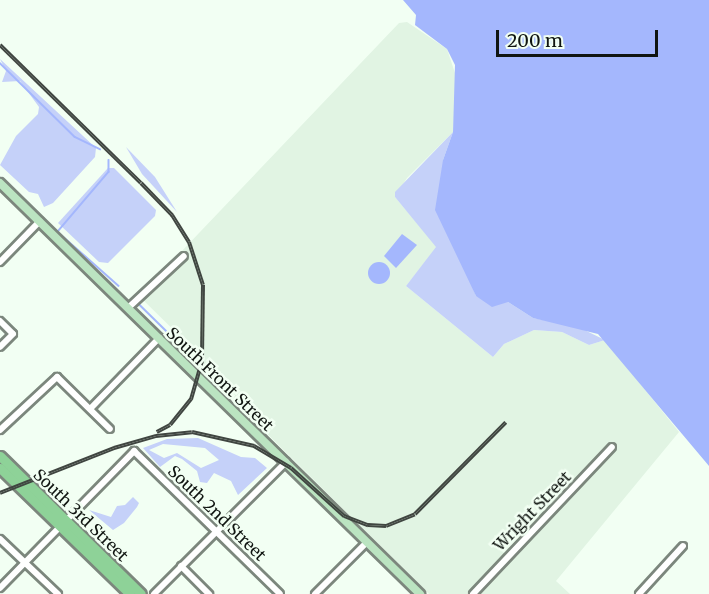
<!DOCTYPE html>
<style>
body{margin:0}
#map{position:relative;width:709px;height:594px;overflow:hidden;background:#f2fff3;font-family:Merriweather,serif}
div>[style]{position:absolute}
.built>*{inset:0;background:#e1f4e3}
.green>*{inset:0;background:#c5d1f9}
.water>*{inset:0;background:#a4b7fd}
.round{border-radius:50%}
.stream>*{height:1.5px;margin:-0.75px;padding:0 0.75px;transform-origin:0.75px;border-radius:0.75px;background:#a4b7fd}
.roads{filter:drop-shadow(2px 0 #7c877d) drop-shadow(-2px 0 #7c877d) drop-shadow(0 2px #7c877d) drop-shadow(0 -2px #7c877d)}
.minor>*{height:6px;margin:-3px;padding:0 3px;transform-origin:3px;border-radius:3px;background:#fff}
.major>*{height:8px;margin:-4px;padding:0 4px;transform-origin:4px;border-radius:4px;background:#bbe4c1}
.highway>*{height:9px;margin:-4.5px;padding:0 4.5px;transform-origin:4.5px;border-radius:4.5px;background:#8ed298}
.rail>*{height:4px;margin-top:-2px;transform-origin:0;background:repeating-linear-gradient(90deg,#f2fff3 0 4.5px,#404641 0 9px);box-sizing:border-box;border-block:2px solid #404641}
span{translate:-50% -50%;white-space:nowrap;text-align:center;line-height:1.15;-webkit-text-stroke:5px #f2fff3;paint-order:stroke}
.street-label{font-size:16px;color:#101511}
.scale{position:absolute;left:496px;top:30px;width:162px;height:27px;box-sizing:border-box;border:3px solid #101511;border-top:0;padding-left:8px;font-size:18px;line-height:21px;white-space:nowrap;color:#101511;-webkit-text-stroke:4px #f2fff3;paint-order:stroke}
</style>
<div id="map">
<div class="built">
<i style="clip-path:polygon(407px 22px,447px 49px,457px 79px,453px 132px,407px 178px,395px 197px,437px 247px,406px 286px,493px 357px,504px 344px,534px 330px,562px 332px,589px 345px,605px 340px,679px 432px,556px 581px,570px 594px,429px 594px,218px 385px,195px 351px,139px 296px,399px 23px)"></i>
</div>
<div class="green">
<i style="clip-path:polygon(0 59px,96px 148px,95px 157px,53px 203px,44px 207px,38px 194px,29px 192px,0 165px,16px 136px,38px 114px,39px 107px,20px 81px,2px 82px,6px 71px)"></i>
<i style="clip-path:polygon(453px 132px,443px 160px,467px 272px,476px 296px,508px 302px,533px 318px,576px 326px,605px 340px,589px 345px,562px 332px,534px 330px,504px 344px,493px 357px,406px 286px,436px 247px,395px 197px,395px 192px)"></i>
<i style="clip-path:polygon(126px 147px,155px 177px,177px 212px,142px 174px)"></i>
<i style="clip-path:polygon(108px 168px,114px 168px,156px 210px,155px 216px,108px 263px,99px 262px,58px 223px)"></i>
<i style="clip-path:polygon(evenodd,198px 438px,241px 457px,255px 458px,267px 468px,238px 495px,231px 481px,214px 473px,207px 483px,200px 482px,197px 471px,182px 459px,175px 456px,160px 467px,143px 448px,167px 439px,198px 438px,163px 444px,205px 448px,219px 460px,201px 468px,177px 453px,164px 458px,149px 450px,163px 444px)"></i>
<i style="clip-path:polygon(133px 497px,139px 503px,137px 507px,124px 523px,113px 530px,89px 510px,111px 517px,117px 506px,125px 505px)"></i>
</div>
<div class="water">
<i style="clip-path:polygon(403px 0,709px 0,709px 466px,598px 334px,533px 318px,508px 302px,492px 307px,476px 296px,435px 210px,443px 160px,453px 132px,455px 65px,447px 49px,415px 25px,416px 15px)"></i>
<i style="clip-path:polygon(402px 234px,417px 245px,396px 268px,384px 256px)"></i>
<i class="round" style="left:368px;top:262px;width:22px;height:22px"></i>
</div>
<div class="stream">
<i style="left:0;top:63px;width:105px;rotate:44.6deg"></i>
<i style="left:75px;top:137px;width:28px;rotate:26deg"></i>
<i style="left:109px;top:160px;width:12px;rotate:90deg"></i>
<i style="left:109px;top:172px;width:79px;rotate:130.4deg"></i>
<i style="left:58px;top:232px;width:81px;rotate:41.5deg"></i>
<i style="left:138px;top:303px;width:77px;rotate:44.5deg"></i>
</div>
<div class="roads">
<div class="minor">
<i style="left:0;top:262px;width:57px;rotate:-45.7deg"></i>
<i style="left:128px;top:308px;width:76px;rotate:-42.9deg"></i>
<i style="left:0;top:321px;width:18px;rotate:45deg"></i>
<i style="left:13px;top:334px;width:18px;rotate:135deg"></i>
<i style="left:91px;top:408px;width:98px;rotate:-45.8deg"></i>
<i style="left:0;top:430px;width:78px;rotate:-42.9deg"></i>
<i style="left:57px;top:377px;width:74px;rotate:44.5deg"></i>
<i style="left:0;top:539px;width:80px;rotate:43.5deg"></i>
<i style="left:181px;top:566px;width:40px;rotate:45deg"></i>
<i style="left:0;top:588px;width:192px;rotate:-45.6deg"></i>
<i style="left:134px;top:451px;width:204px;rotate:44.4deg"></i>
<i style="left:154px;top:594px;width:187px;rotate:-45deg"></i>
<i style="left:315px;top:594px;width:72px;rotate:-45deg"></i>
<i style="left:473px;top:594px;width:202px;rotate:-46.6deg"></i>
<i style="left:639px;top:594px;width:65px;rotate:-47.5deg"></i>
</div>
<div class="major">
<i style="left:0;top:183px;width:588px;rotate:44.38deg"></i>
</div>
<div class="highway">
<i style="left:0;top:456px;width:197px;rotate:44.4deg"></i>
<i style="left:0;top:468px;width:181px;rotate:44.1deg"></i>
</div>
</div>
<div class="rail">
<i style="left:0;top:45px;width:197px;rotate:44.4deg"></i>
<i style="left:141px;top:183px;width:45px;rotate:45.9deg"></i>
<i style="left:172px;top:215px;width:32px;rotate:58deg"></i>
<i style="left:189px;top:242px;width:45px;rotate:72deg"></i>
<i style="left:203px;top:285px;width:76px;rotate:90.8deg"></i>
<i style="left:202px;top:361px;width:40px;rotate:106deg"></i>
<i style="left:191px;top:399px;width:33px;rotate:129deg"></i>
<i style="left:170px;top:425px;width:15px;rotate:152deg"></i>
<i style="left:0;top:493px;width:123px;rotate:-21.5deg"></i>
<i style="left:114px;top:448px;width:44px;rotate:-15.9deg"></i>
<i style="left:156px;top:436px;width:36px;rotate:-6deg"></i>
<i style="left:192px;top:432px;width:64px;rotate:12.7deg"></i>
<i style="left:254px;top:446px;width:43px;rotate:30.7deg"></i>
<i style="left:291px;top:468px;width:72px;rotate:42.2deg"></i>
<i style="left:344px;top:516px;width:26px;rotate:21deg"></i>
<i style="left:368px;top:525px;width:18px;rotate:3deg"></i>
<i style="left:386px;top:526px;width:31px;rotate:-22deg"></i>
<i style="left:415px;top:514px;width:129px;rotate:-45.3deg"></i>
</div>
<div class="street-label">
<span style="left:220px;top:379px;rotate:44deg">South Front Street</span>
<span style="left:532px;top:511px;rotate:-46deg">Wright Street</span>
<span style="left:217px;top:513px;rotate:44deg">South 2nd Street</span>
<span style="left:81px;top:515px;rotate:44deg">South 3rd Street</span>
</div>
<div class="scale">200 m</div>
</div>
